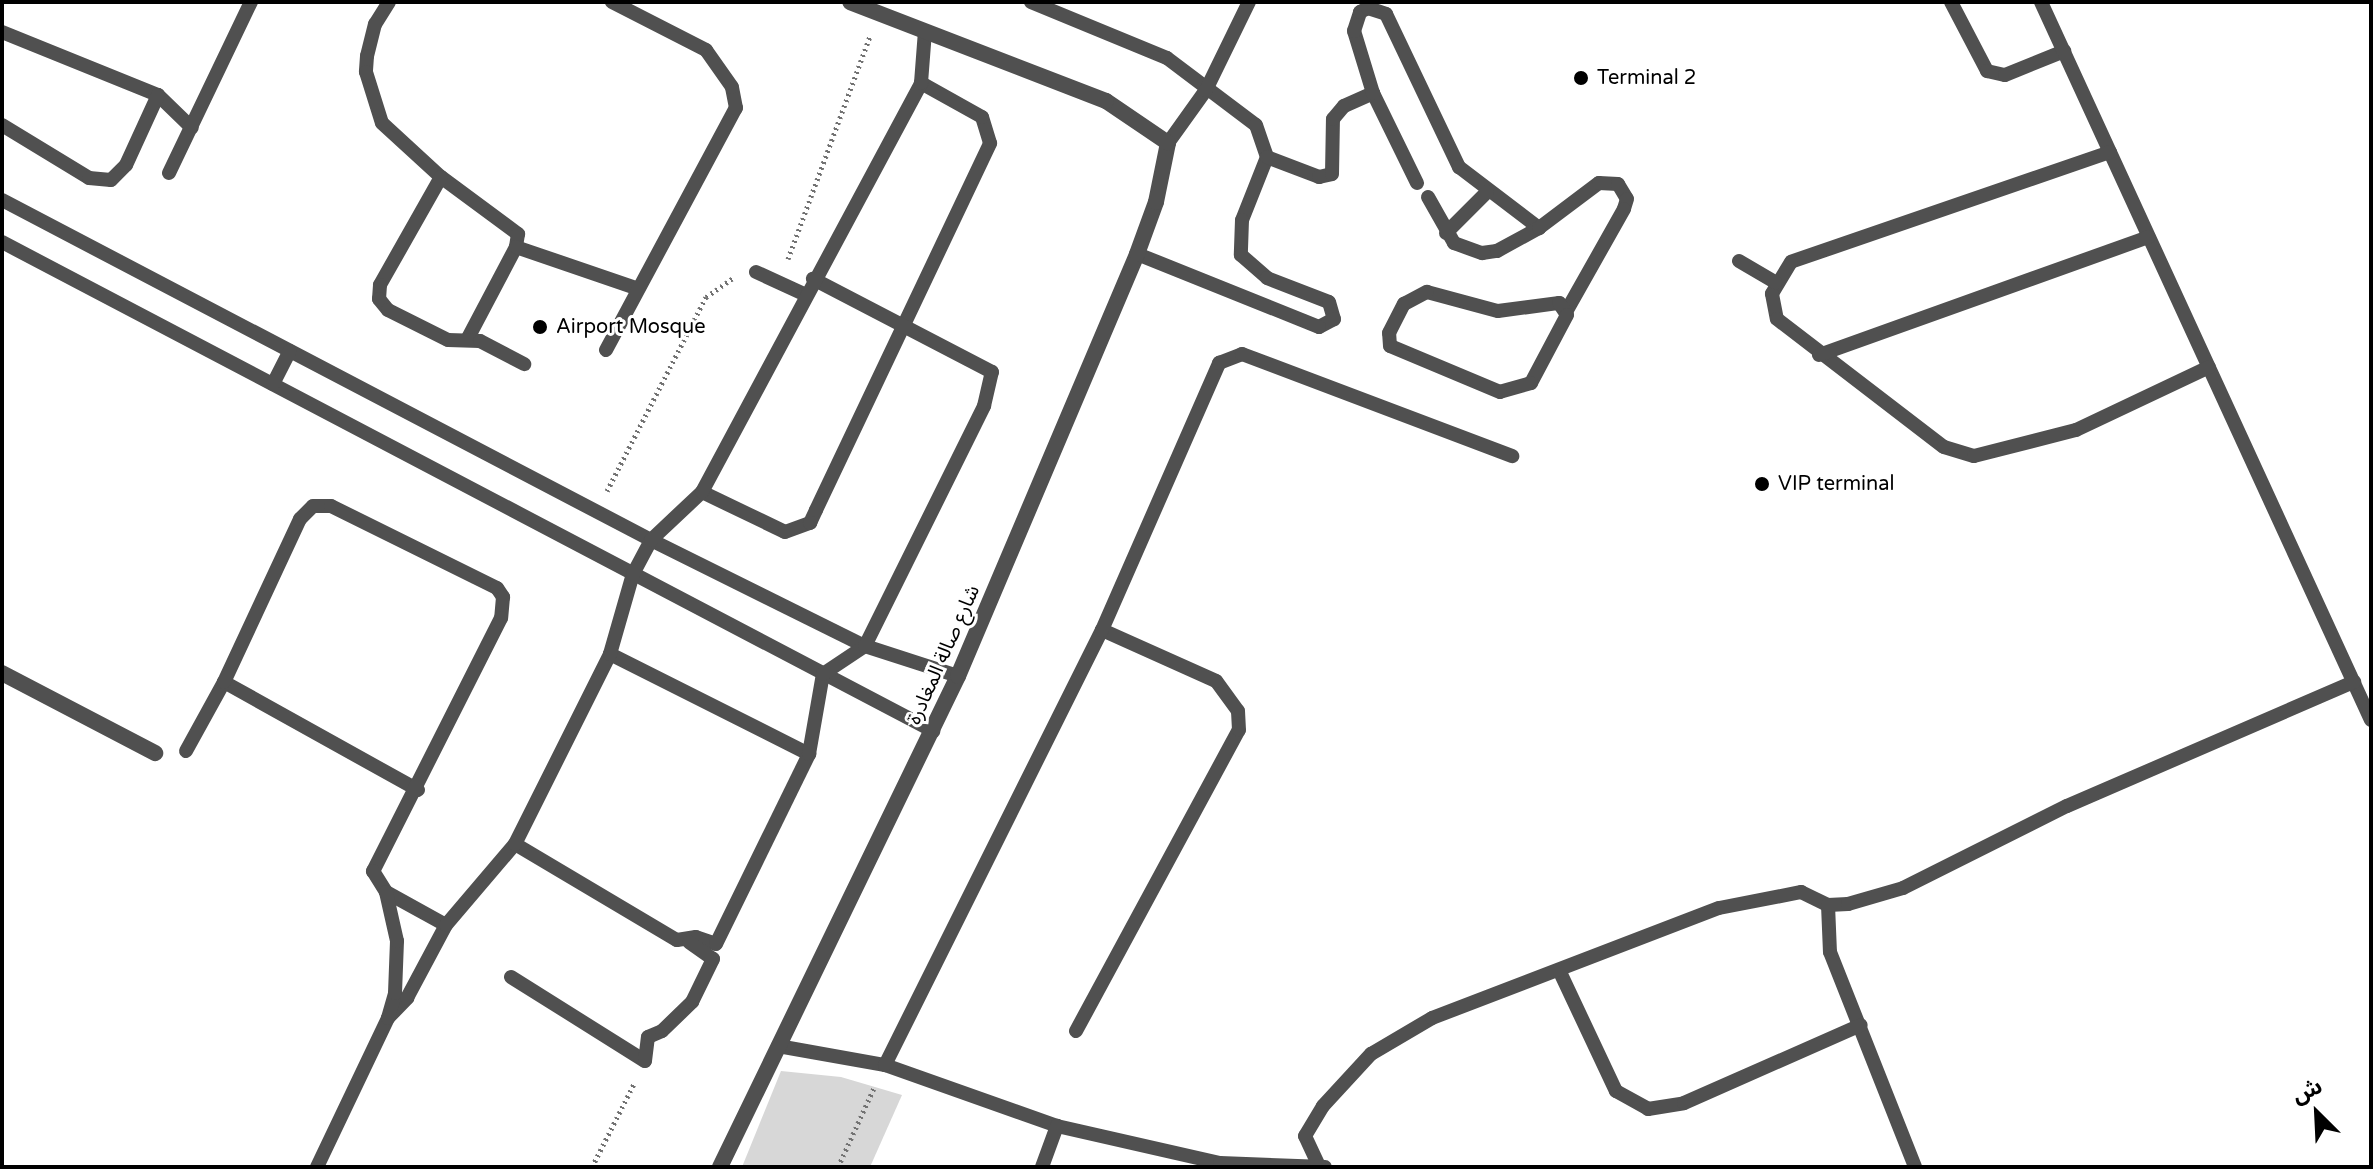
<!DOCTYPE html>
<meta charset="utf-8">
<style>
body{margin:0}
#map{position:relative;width:2373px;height:1169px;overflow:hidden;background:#fff;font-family:"Varela Round","Noto Sans Arabic",sans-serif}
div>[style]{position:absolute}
.green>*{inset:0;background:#d7d7d7}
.path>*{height:5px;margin-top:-2.5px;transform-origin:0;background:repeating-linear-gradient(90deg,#727272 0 2px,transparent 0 6px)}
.service>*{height:14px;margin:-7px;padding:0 7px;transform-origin:7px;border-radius:7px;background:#505050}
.minor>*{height:16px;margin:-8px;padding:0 8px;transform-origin:8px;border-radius:8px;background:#505050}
.dots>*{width:22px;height:22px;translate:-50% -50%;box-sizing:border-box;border:4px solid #fff;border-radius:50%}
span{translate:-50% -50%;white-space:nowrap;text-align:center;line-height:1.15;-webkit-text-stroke:6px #fff;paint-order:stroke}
.poi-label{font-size:20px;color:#000}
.left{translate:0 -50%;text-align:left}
.street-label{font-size:20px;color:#000}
.frame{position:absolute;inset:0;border:4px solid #000;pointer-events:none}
.north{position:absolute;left:2277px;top:1073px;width:80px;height:80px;-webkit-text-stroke:6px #fff;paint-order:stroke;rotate:336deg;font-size:22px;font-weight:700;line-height:32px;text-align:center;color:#000}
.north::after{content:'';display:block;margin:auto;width:28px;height:36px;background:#000;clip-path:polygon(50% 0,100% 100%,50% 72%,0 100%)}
</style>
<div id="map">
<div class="green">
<i style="clip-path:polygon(781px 1071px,841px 1077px,902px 1095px,870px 1167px,742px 1167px)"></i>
</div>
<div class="path">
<i style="left:788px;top:259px;width:238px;rotate:-69.8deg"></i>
<i style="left:607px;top:491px;width:218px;rotate:-63deg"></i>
<i style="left:706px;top:297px;width:33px;rotate:-35deg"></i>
<i style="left:592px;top:1167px;width:93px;rotate:-63.2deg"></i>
<i style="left:838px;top:1167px;width:87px;rotate:-65.5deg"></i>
</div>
<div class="service">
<i style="left:389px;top:2px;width:26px;rotate:122deg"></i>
<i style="left:375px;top:24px;width:33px;rotate:104deg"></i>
<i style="left:367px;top:56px;width:16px;rotate:94deg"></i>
<i style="left:366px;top:72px;width:53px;rotate:72.6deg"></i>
<i style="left:382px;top:123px;width:80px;rotate:42.5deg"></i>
<i style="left:441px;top:177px;width:96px;rotate:36.5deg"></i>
<i style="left:518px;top:234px;width:13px;rotate:99deg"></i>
<i style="left:516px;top:247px;width:105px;rotate:117.8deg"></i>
<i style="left:1031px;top:2px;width:147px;rotate:22.4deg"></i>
<i style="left:1167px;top:58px;width:111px;rotate:37deg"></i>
<i style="left:1256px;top:125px;width:34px;rotate:71deg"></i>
<i style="left:1267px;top:157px;width:68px;rotate:111.6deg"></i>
<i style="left:1242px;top:220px;width:35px;rotate:92deg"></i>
<i style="left:1241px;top:255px;width:35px;rotate:41deg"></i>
<i style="left:1267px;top:278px;width:66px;rotate:21.2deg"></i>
<i style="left:1329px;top:302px;width:18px;rotate:74deg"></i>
<i style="left:1334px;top:319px;width:17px;rotate:152deg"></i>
<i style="left:1319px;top:327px;width:196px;rotate:-158.1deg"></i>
<i style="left:1951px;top:2px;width:78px;rotate:62.4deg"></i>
<i style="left:1987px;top:71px;width:18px;rotate:13deg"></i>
<i style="left:2005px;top:75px;width:64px;rotate:-22.1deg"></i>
<i style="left:2041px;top:2px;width:790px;rotate:65.32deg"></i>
<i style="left:2px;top:32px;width:168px;rotate:22deg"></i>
<i style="left:158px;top:95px;width:47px;rotate:44.1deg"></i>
<i style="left:2px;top:125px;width:102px;rotate:31.3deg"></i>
<i style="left:89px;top:178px;width:22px;rotate:5deg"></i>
<i style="left:111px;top:180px;width:21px;rotate:-45deg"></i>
<i style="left:126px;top:165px;width:77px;rotate:-65.4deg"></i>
<i style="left:1168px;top:143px;width:65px;rotate:-54.4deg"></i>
<i style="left:1206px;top:90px;width:98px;rotate:-64deg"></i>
<i style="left:2110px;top:152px;width:337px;rotate:161deg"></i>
<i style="left:1791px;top:262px;width:37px;rotate:121deg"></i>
<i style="left:1772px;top:294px;width:25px;rotate:79deg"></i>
<i style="left:1777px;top:319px;width:210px;rotate:37.5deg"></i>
<i style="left:1944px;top:447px;width:31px;rotate:17deg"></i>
<i style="left:1974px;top:456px;width:105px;rotate:-14.3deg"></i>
<i style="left:2076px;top:430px;width:147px;rotate:-25.3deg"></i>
<i style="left:1267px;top:157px;width:56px;rotate:21deg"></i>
<i style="left:1319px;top:177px;width:13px;rotate:-13deg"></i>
<i style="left:1332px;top:174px;width:55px;rotate:-89deg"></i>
<i style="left:1333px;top:119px;width:17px;rotate:-50deg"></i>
<i style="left:1344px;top:106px;width:32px;rotate:-24deg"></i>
<i style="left:169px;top:173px;width:190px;rotate:-64.4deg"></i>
<i style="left:441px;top:177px;width:124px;rotate:119.5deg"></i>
<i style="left:380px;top:285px;width:14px;rotate:94deg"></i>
<i style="left:379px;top:299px;width:14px;rotate:51deg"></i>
<i style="left:388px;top:310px;width:67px;rotate:26.6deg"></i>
<i style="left:448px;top:340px;width:32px;rotate:2deg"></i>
<i style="left:480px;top:341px;width:50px;rotate:27.6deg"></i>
<i style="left:1417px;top:183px;width:100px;rotate:-116.1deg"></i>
<i style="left:1373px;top:93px;width:65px;rotate:-107deg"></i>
<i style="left:1354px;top:31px;width:20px;rotate:-72deg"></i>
<i style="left:1360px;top:12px;width:9px;rotate:-27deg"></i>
<i style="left:1368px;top:8px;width:19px;rotate:18deg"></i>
<i style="left:1386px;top:14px;width:170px;rotate:64.5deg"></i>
<i style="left:1459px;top:167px;width:101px;rotate:37.3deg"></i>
<i style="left:1428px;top:197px;width:53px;rotate:60.5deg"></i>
<i style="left:1454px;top:243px;width:30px;rotate:20deg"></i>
<i style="left:1482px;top:253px;width:15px;rotate:-8deg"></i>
<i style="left:1497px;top:251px;width:48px;rotate:-28.7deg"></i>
<i style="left:1539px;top:228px;width:75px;rotate:-36.9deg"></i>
<i style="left:1599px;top:183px;width:19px;rotate:3deg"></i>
<i style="left:1618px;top:184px;width:17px;rotate:59deg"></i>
<i style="left:1627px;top:199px;width:10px;rotate:107deg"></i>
<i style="left:1624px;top:209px;width:116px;rotate:119.4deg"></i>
<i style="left:2px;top:200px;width:733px;rotate:27.65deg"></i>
<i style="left:651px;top:540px;width:239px;rotate:26.4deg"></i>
<i style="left:865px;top:646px;width:98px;rotate:17.9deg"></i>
<i style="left:1446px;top:233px;width:58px;rotate:-45deg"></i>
<i style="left:2px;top:242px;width:1052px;rotate:27.71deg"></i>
<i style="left:516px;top:247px;width:127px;rotate:18.9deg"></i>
<i style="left:1739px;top:261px;width:42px;rotate:30.3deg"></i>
<i style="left:756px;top:272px;width:53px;rotate:24.6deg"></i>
<i style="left:1427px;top:292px;width:73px;rotate:15deg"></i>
<i style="left:1498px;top:311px;width:62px;rotate:-7.5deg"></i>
<i style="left:1559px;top:303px;width:14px;rotate:56deg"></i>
<i style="left:1567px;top:315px;width:77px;rotate:117.9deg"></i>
<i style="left:1531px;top:383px;width:32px;rotate:164deg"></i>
<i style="left:1500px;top:392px;width:119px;rotate:-157.3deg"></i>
<i style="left:1390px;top:346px;width:13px;rotate:-94deg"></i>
<i style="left:1389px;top:333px;width:33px;rotate:-63deg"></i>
<i style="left:1404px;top:304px;width:26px;rotate:-28deg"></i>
<i style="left:606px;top:350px;width:275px;rotate:-61.8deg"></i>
<i style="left:736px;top:108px;width:21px;rotate:-101deg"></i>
<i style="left:732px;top:87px;width:45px;rotate:-125.1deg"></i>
<i style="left:706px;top:50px;width:106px;rotate:-152.9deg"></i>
<i style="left:1819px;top:355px;width:350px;rotate:-19.7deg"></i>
<i style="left:273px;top:384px;width:37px;rotate:-63deg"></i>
<i style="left:702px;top:492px;width:92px;rotate:25.7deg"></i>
<i style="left:785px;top:532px;width:27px;rotate:-20deg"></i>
<i style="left:810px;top:523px;width:14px;rotate:-65deg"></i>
<i style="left:816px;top:510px;width:406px;rotate:-64.6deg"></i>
<i style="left:990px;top:143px;width:27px;rotate:-107deg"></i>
<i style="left:982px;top:117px;width:70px;rotate:-150.9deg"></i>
<i style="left:610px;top:654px;width:223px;rotate:26.7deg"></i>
<i style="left:224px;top:682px;width:222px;rotate:29.1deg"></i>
<i style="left:186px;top:751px;width:79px;rotate:-61.2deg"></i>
<i style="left:224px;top:682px;width:180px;rotate:-65deg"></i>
<i style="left:300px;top:519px;width:18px;rotate:-45deg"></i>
<i style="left:313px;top:506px;width:18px"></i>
<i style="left:331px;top:506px;width:185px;rotate:26.3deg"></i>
<i style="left:497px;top:588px;width:11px;rotate:56deg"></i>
<i style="left:503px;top:597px;width:21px;rotate:95deg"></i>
<i style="left:501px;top:618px;width:284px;rotate:116.8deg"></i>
<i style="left:373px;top:871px;width:25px;rotate:58deg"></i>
<i style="left:386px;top:892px;width:68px;rotate:28.8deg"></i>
<i style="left:515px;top:844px;width:188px;rotate:30.7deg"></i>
<i style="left:677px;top:940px;width:19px;rotate:-9deg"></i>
<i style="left:696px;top:937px;width:21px;rotate:19deg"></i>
<i style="left:716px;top:944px;width:212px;rotate:-63.9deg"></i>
<i style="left:809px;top:754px;width:81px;rotate:-80.1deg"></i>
<i style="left:823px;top:674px;width:50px;rotate:-33.7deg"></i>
<i style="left:865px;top:646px;width:268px;rotate:-63.6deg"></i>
<i style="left:984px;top:406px;width:35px;rotate:-77deg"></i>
<i style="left:992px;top:372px;width:202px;rotate:-152.5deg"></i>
<i style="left:1828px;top:905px;width:47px;rotate:87.6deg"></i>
<i style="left:1830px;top:952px;width:231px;rotate:68.4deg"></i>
<i style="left:1559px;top:970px;width:134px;rotate:64.8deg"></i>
<i style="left:1616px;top:1091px;width:37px;rotate:29deg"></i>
<i style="left:1648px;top:1109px;width:36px;rotate:-9deg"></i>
<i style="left:1684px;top:1103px;width:193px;rotate:-23.8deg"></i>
<i style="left:511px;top:977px;width:158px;rotate:32.1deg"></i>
<i style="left:645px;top:1061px;width:24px;rotate:-83deg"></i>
<i style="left:648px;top:1037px;width:15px;rotate:-23deg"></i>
<i style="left:662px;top:1031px;width:42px;rotate:-44deg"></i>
<i style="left:692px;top:1002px;width:48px;rotate:-64deg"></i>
<i style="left:713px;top:959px;width:29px;rotate:-145deg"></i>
<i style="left:388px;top:1018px;width:28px;rotate:-46deg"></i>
<i style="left:407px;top:998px;width:83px;rotate:-61.9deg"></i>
<i style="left:446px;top:925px;width:106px;rotate:-49.6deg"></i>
<i style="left:515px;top:844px;width:212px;rotate:-63.4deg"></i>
<i style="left:610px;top:654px;width:83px;rotate:-74deg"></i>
<i style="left:633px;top:574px;width:38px;rotate:-62deg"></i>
<i style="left:651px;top:540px;width:70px;rotate:-43.3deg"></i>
<i style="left:702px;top:492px;width:464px;rotate:-61.8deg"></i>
<i style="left:921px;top:83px;width:52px;rotate:-85.6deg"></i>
<i style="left:1076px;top:1031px;width:342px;rotate:-61.6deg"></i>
<i style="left:1239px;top:730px;width:19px;rotate:-93deg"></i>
<i style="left:1238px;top:711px;width:37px;rotate:-126deg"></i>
<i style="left:1216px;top:681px;width:125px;rotate:-155.9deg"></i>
<i style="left:778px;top:1046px;width:109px;rotate:10.1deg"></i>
<i style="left:885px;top:1065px;width:182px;rotate:19.5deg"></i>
<i style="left:1057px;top:1126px;width:167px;rotate:12.8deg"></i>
<i style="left:1220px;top:1163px;width:105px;rotate:2.2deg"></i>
<i style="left:885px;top:1065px;width:486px;rotate:-63.5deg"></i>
<i style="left:1102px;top:630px;width:292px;rotate:-66.3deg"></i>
<i style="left:1219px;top:363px;width:25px;rotate:-21deg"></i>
<i style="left:1242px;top:354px;width:289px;rotate:20.7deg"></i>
<i style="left:1319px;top:1166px;width:33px;rotate:-115deg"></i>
<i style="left:1305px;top:1136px;width:35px;rotate:-59deg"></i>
<i style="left:1323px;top:1106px;width:71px;rotate:-47.3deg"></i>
<i style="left:1371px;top:1054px;width:71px;rotate:-30.5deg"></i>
<i style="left:1432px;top:1018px;width:307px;rotate:-21deg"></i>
<i style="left:1719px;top:908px;width:84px;rotate:-11deg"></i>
<i style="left:1801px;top:892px;width:30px;rotate:26deg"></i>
<i style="left:1828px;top:905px;width:20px;rotate:-3deg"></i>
<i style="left:1848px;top:904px;width:57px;rotate:-16.2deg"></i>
<i style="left:1903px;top:888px;width:183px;rotate:-26.6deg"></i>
<i style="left:2067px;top:806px;width:313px;rotate:-23.4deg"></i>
<i style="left:317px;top:1167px;width:165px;rotate:-64.5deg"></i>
<i style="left:388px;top:1018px;width:26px;rotate:-74deg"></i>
<i style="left:395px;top:993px;width:52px;rotate:-87.8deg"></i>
<i style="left:397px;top:941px;width:50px;rotate:-102.7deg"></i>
<i style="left:1042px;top:1167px;width:44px;rotate:-69.9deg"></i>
</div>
<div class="minor">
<i style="left:2px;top:673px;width:173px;rotate:27.6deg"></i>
<i style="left:720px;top:1167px;width:546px;rotate:-64.14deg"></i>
<i style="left:958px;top:676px;width:458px;rotate:-67deg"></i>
<i style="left:1137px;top:254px;width:55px;rotate:-69.9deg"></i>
<i style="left:1156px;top:202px;width:60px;rotate:-78.5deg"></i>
<i style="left:1168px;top:143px;width:75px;rotate:-145.9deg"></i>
<i style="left:1106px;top:101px;width:274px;rotate:-158.9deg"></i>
</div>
<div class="dots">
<i style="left:1581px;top:78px;background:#000"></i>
<i style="left:540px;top:327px;background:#000"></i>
<i style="left:1762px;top:484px;background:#000"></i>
</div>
<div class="poi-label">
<span class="left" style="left:1597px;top:78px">Terminal 2</span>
<span class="left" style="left:556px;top:327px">Airport Mosque</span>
<span class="left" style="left:1778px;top:484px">VIP terminal</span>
</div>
<div class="street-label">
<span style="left:944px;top:655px;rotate:-66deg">شارع صالة المغادرة</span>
</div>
<div class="frame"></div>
<div class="north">ش</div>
</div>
